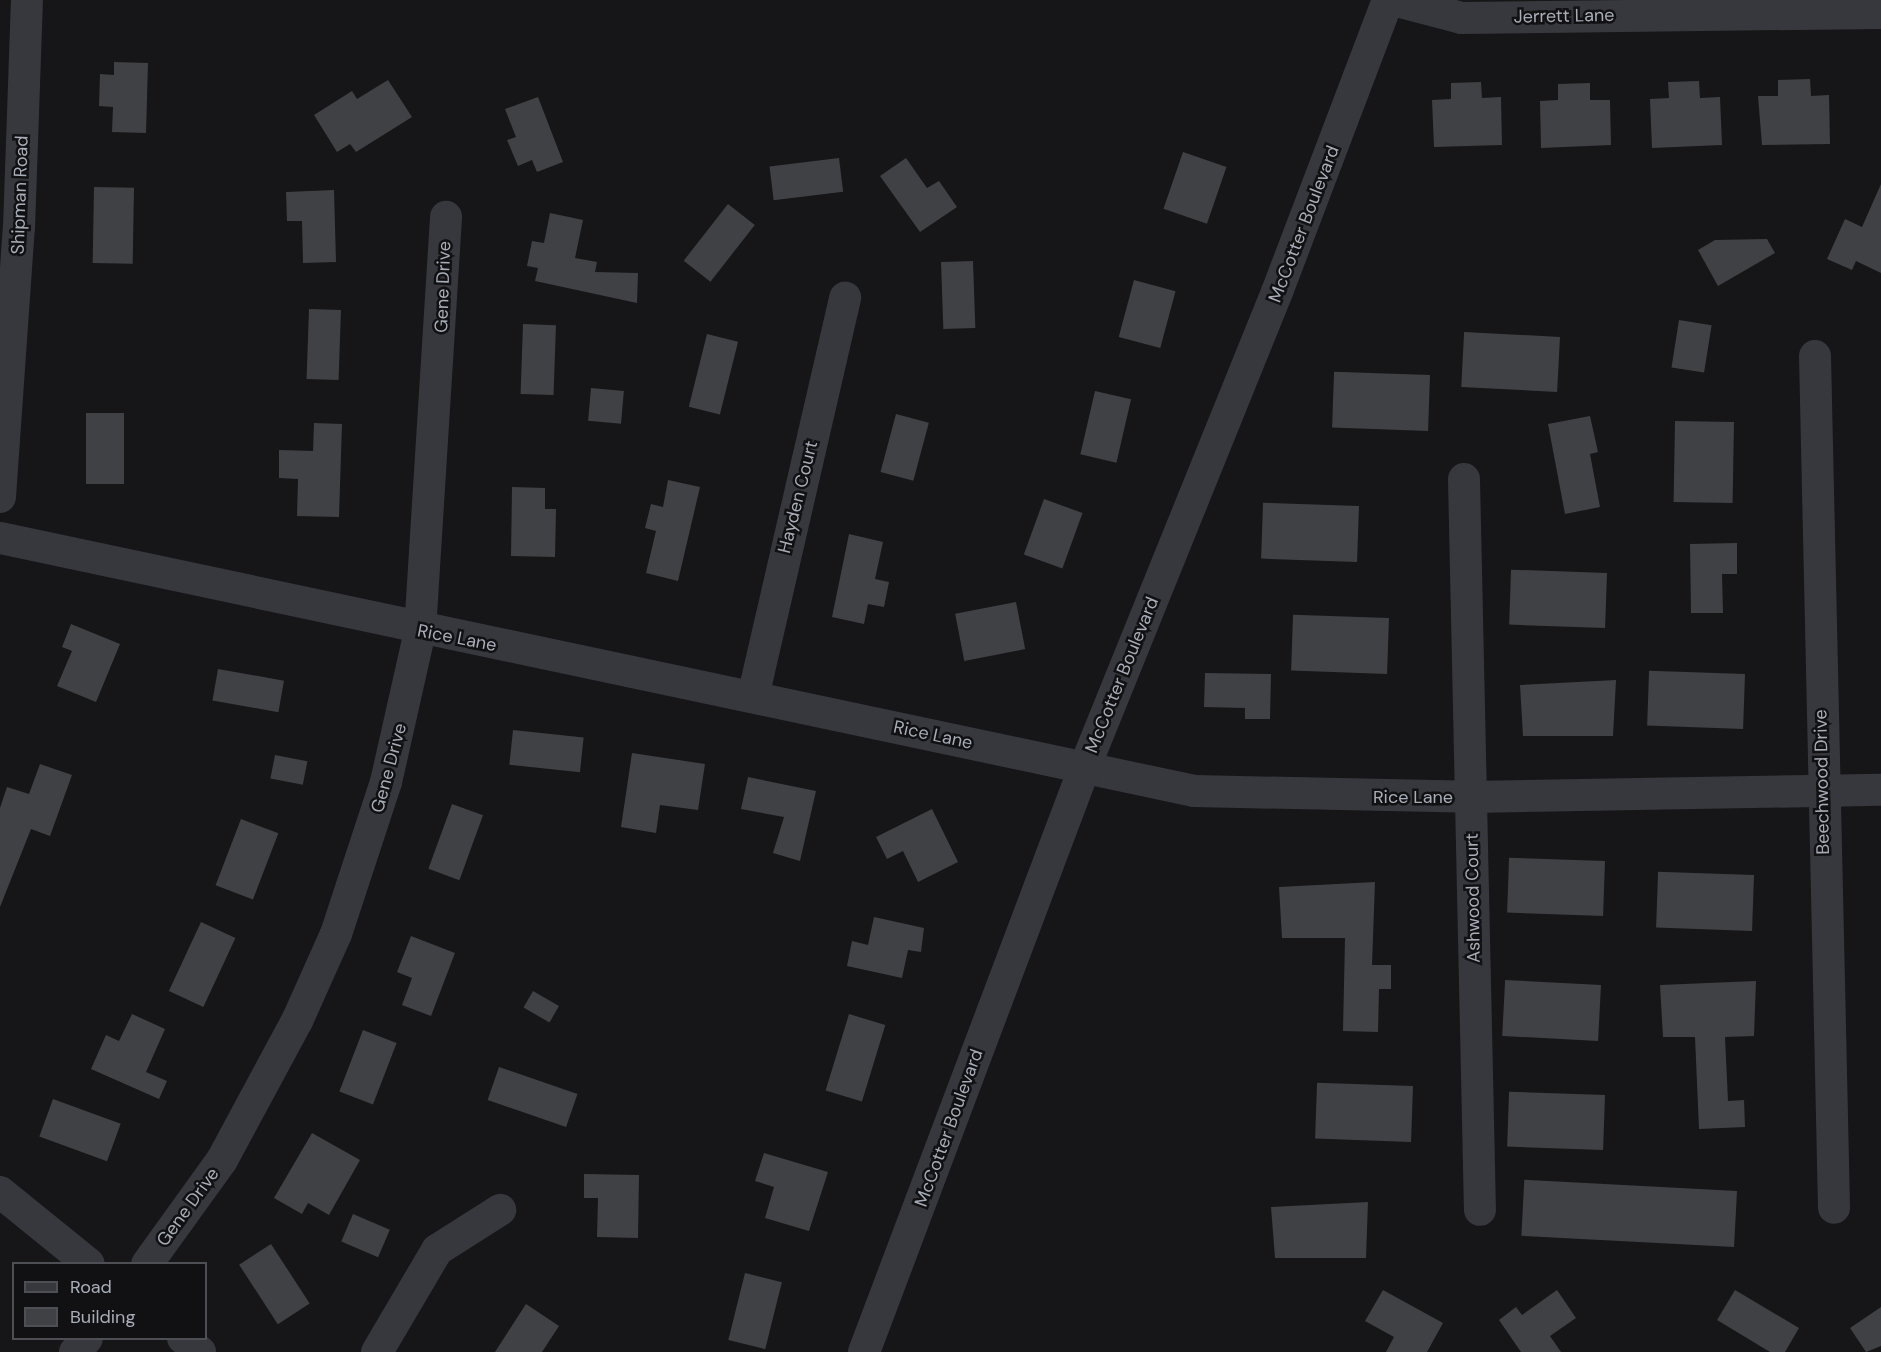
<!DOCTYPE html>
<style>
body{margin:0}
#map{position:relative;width:1881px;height:1352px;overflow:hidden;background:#161618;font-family:"DM Sans",sans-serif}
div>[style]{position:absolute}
.building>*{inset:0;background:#404145;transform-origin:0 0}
.minor>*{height:32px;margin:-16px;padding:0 16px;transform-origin:16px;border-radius:16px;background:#37383d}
span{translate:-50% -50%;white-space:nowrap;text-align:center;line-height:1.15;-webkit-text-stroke:5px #111113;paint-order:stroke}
.street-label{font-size:18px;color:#a8adb8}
.legend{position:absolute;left:12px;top:1262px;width:195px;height:78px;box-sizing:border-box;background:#111113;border:2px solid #4d4f55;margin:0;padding:8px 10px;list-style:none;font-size:18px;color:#a8adb8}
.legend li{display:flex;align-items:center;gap:12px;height:30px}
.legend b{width:30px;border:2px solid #4d4f55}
</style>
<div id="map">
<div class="building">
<i style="clip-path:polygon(114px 62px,148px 63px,146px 133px,112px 132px,113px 107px,99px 106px,100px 74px,114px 75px)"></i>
<i style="clip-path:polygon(1810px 79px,1811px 96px,1829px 95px,1830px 144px,1762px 145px,1758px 96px,1778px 96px,1778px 80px)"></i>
<i style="clip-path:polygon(388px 80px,412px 117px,356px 152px,350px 144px,337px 152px,314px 115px,352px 91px,357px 99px)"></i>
<i style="clip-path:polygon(1699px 81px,1700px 98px,1720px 97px,1722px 145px,1652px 148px,1650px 99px,1669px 98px,1668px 82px)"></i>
<i style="clip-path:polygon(1481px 82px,1482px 98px,1501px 97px,1502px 145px,1434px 147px,1432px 100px,1451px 99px,1451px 83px)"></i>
<i style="clip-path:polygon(1590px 83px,1590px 100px,1610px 100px,1611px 145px,1541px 148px,1540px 101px,1558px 100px,1558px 84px)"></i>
<i style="clip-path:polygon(538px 97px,563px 162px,537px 172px,532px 160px,518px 166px,507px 140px,516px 137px,505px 109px)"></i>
<i style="left:1183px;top:152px;width:46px;height:60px;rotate:19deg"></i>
<i style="left:839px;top:158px;width:34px;height:70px;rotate:83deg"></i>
<i style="clip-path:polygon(906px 158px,927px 188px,939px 181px,957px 207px,920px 232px,880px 176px)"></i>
<i style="clip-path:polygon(1881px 184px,1881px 273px,1856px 261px,1852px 270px,1827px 259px,1845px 219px,1862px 227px)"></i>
<i style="left:94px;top:187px;width:40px;height:76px;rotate:1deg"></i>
<i style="clip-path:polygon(334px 190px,336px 262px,303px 263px,302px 221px,287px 221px,286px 192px)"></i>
<i style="left:728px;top:204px;width:34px;height:72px;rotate:38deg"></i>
<i style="clip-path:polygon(550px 213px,583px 220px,575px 258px,597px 262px,595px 272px,638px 273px,637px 303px,535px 281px,538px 268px,527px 266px,532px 241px,544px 243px)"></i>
<i style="clip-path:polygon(1767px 239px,1775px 253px,1718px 286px,1698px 250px,1715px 240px)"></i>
<i style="left:973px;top:261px;width:67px;height:32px;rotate:88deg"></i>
<i style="left:1134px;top:280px;width:43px;height:59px;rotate:15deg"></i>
<i style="left:309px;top:309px;width:32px;height:70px;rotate:2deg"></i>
<i style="left:1679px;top:320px;width:33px;height:48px;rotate:9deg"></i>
<i style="left:523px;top:324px;width:33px;height:70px;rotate:2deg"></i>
<i style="left:707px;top:334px;width:32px;height:75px;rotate:14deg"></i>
<i style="left:1560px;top:337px;width:55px;height:96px;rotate:93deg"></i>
<i style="left:1430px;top:375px;width:56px;height:96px;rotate:92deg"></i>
<i style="left:591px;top:388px;width:33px;height:33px;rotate:5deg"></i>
<i style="left:1095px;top:391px;width:37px;height:65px;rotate:13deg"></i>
<i style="left:86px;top:413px;width:38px;height:71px"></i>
<i style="left:896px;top:414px;width:34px;height:60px;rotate:15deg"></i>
<i style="clip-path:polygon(1590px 416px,1598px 452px,1590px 454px,1600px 507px,1565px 514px,1548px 424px)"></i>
<i style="left:1734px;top:422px;width:81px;height:59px;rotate:91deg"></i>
<i style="clip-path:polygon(314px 423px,342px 424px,339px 517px,297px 516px,298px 479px,279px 478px,279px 450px,313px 451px)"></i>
<i style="clip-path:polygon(668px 480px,700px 487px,678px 581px,646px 573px,656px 531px,645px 528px,651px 504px,663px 507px)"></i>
<i style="clip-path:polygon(512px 487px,545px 488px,545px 509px,556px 509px,555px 557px,511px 556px)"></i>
<i style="left:1044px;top:499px;width:41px;height:59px;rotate:20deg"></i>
<i style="left:1359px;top:506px;width:56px;height:96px;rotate:92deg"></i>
<i style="clip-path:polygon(849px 534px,883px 542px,875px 579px,889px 582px,884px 607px,868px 604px,864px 624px,832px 617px)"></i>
<i style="clip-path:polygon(1737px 543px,1737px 574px,1722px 574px,1723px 613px,1691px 613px,1690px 544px)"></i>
<i style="left:1607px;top:573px;width:55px;height:96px;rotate:92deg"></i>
<i style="left:1016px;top:602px;width:48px;height:62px;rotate:79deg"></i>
<i style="left:1389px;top:618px;width:56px;height:96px;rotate:92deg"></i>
<i style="clip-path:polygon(71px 624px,120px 644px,96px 702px,57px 686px,72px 651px,62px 647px)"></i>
<i style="left:218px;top:669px;width:67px;height:32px;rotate:10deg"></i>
<i style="clip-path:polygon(1205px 673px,1271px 674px,1270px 719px,1245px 719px,1245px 708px,1204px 707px)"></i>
<i style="left:1745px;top:674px;width:55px;height:96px;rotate:92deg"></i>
<i style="clip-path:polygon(1616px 680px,1613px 736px,1523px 736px,1520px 685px)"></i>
<i style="left:513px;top:730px;width:71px;height:35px;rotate:6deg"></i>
<i style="clip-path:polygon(632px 753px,705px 764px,698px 810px,660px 805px,656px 833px,621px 827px)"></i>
<i style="left:275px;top:755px;width:33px;height:24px;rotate:11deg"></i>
<i style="clip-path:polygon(40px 764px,72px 775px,50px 836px,31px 829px,0 907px,0 808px,7px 787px,29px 794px)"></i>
<i style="clip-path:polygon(748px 777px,816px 791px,800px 861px,773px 853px,784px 817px,741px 809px)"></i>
<i style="left:452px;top:804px;width:33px;height:69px;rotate:20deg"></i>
<i style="clip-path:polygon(932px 809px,958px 862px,918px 882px,903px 851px,887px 859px,876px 837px)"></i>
<i style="left:241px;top:819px;width:40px;height:71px;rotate:21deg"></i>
<i style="left:1605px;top:861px;width:55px;height:96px;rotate:92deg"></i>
<i style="left:1754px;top:875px;width:56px;height:96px;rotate:92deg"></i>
<i style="clip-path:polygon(1375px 882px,1372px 965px,1391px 965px,1391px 989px,1379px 989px,1378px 1032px,1343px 1031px,1345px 938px,1282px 938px,1279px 887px)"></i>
<i style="clip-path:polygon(874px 917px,924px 928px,921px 952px,908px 950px,902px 978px,847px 966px,852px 941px,868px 945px)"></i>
<i style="left:201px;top:922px;width:38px;height:76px;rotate:25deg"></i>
<i style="clip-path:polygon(411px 936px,455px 953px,431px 1016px,402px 1005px,412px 978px,397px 972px)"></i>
<i style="clip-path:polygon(1756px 981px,1754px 1036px,1725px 1037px,1728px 1101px,1744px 1100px,1745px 1127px,1699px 1129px,1695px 1037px,1663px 1037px,1660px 985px)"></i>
<i style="left:1601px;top:985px;width:56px;height:96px;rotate:93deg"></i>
<i style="left:533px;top:991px;width:30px;height:19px;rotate:30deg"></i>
<i style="clip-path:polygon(132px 1014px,165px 1029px,146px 1072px,167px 1081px,159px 1099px,91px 1069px,106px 1035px,119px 1041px)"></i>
<i style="left:849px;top:1014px;width:38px;height:80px;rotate:17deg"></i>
<i style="left:363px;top:1030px;width:36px;height:66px;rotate:21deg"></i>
<i style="left:499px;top:1067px;width:83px;height:35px;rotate:19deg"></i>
<i style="left:1413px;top:1086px;width:56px;height:96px;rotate:92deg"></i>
<i style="left:1605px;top:1095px;width:55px;height:96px;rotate:92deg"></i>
<i style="left:53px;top:1099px;width:72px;height:40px;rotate:20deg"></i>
<i style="clip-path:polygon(312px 1133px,360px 1160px,329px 1215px,308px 1203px,302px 1214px,274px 1198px)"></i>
<i style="clip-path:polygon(764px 1153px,828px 1172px,809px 1231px,765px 1218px,774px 1187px,755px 1181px)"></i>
<i style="clip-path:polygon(584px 1174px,639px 1175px,638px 1238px,597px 1237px,598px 1198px,584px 1198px)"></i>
<i style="left:1737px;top:1191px;width:56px;height:213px;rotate:93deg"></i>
<i style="clip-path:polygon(1368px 1202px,1366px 1258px,1275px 1258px,1271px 1207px)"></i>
<i style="left:353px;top:1214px;width:40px;height:30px;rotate:23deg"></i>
<i style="left:271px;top:1244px;width:71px;height:38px;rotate:57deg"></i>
<i style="left:745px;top:1273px;width:38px;height:69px;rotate:14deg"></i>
<i style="clip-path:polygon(1383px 1290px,1443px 1323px,1427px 1352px,1386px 1352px,1394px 1337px,1365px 1321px)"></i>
<i style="clip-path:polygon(1557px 1290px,1576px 1318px,1550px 1336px,1561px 1352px,1521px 1352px,1499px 1320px,1516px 1307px,1522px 1315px)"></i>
<i style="clip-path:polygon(1735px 1290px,1799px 1328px,1785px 1352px,1770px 1352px,1717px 1320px)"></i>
<i style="clip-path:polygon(526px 1304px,559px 1326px,542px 1352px,495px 1352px)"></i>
<i style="clip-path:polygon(1881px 1307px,1881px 1346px,1866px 1352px,1850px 1328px)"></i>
</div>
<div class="minor">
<i style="left:1393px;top:0;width:71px;rotate:14.6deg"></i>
<i style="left:1462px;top:18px;width:419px;rotate:-0.7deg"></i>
<i style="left:1815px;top:356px;width:852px;rotate:88.72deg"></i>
<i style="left:1464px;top:479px;width:731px;rotate:88.75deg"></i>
<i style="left:0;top:497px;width:270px;rotate:-86deg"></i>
<i style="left:19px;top:228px;width:228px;rotate:-88deg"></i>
<i style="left:0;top:538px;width:1221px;rotate:11.96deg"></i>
<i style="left:1194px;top:791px;width:276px;rotate:1.2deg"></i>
<i style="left:1470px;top:797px;width:411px;rotate:-1deg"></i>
<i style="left:753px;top:697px;width:410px;rotate:-77deg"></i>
<i style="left:0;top:1192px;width:114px;rotate:39deg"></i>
<i style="left:147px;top:1264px;width:128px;rotate:-54.2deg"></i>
<i style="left:222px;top:1160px;width:158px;rotate:-61.7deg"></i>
<i style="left:297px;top:1021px;width:95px;rotate:-65.9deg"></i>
<i style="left:336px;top:934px;width:160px;rotate:-71.8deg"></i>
<i style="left:386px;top:782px;width:155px;rotate:-77.3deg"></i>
<i style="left:420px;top:631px;width:415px;rotate:-86.4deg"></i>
<i style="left:183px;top:1338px;width:22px;rotate:39deg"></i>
<i style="left:75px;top:1352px;width:18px;rotate:-49deg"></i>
<i style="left:377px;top:1352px;width:118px;rotate:-59.5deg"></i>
<i style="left:437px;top:1250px;width:75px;rotate:-32.4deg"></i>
<i style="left:864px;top:1352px;width:623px;rotate:-69.33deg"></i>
<i style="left:1084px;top:769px;width:515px;rotate:-67.97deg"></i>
<i style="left:1277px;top:292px;width:312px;rotate:-69.2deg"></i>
</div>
<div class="street-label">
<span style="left:1564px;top:16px;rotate:-1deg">Jerrett Lane</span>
<span style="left:20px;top:195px;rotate:-88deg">Shipman Road</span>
<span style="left:1304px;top:224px;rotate:-69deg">McCotter Boulevard</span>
<span style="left:443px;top:287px;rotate:-88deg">Gene Drive</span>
<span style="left:798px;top:497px;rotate:-76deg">Hayden Court</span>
<span style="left:457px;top:638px;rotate:11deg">Rice Lane</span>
<span style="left:1122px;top:675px;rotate:-68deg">McCotter Boulevard</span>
<span style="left:933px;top:735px;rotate:12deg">Rice Lane</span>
<span style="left:389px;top:768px;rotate:-75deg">Gene Drive</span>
<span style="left:1822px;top:782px;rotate:-91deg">Beechwood Drive</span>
<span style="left:1413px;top:797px">Rice Lane</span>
<span style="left:1473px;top:898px;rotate:-91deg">Ashwood Court</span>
<span style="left:949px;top:1128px;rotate:-70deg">McCotter Boulevard</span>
<span style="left:188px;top:1207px;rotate:-54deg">Gene Drive</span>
</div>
<ul class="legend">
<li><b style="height:8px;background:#37383d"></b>Road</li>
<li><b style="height:16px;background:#404145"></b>Building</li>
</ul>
</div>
